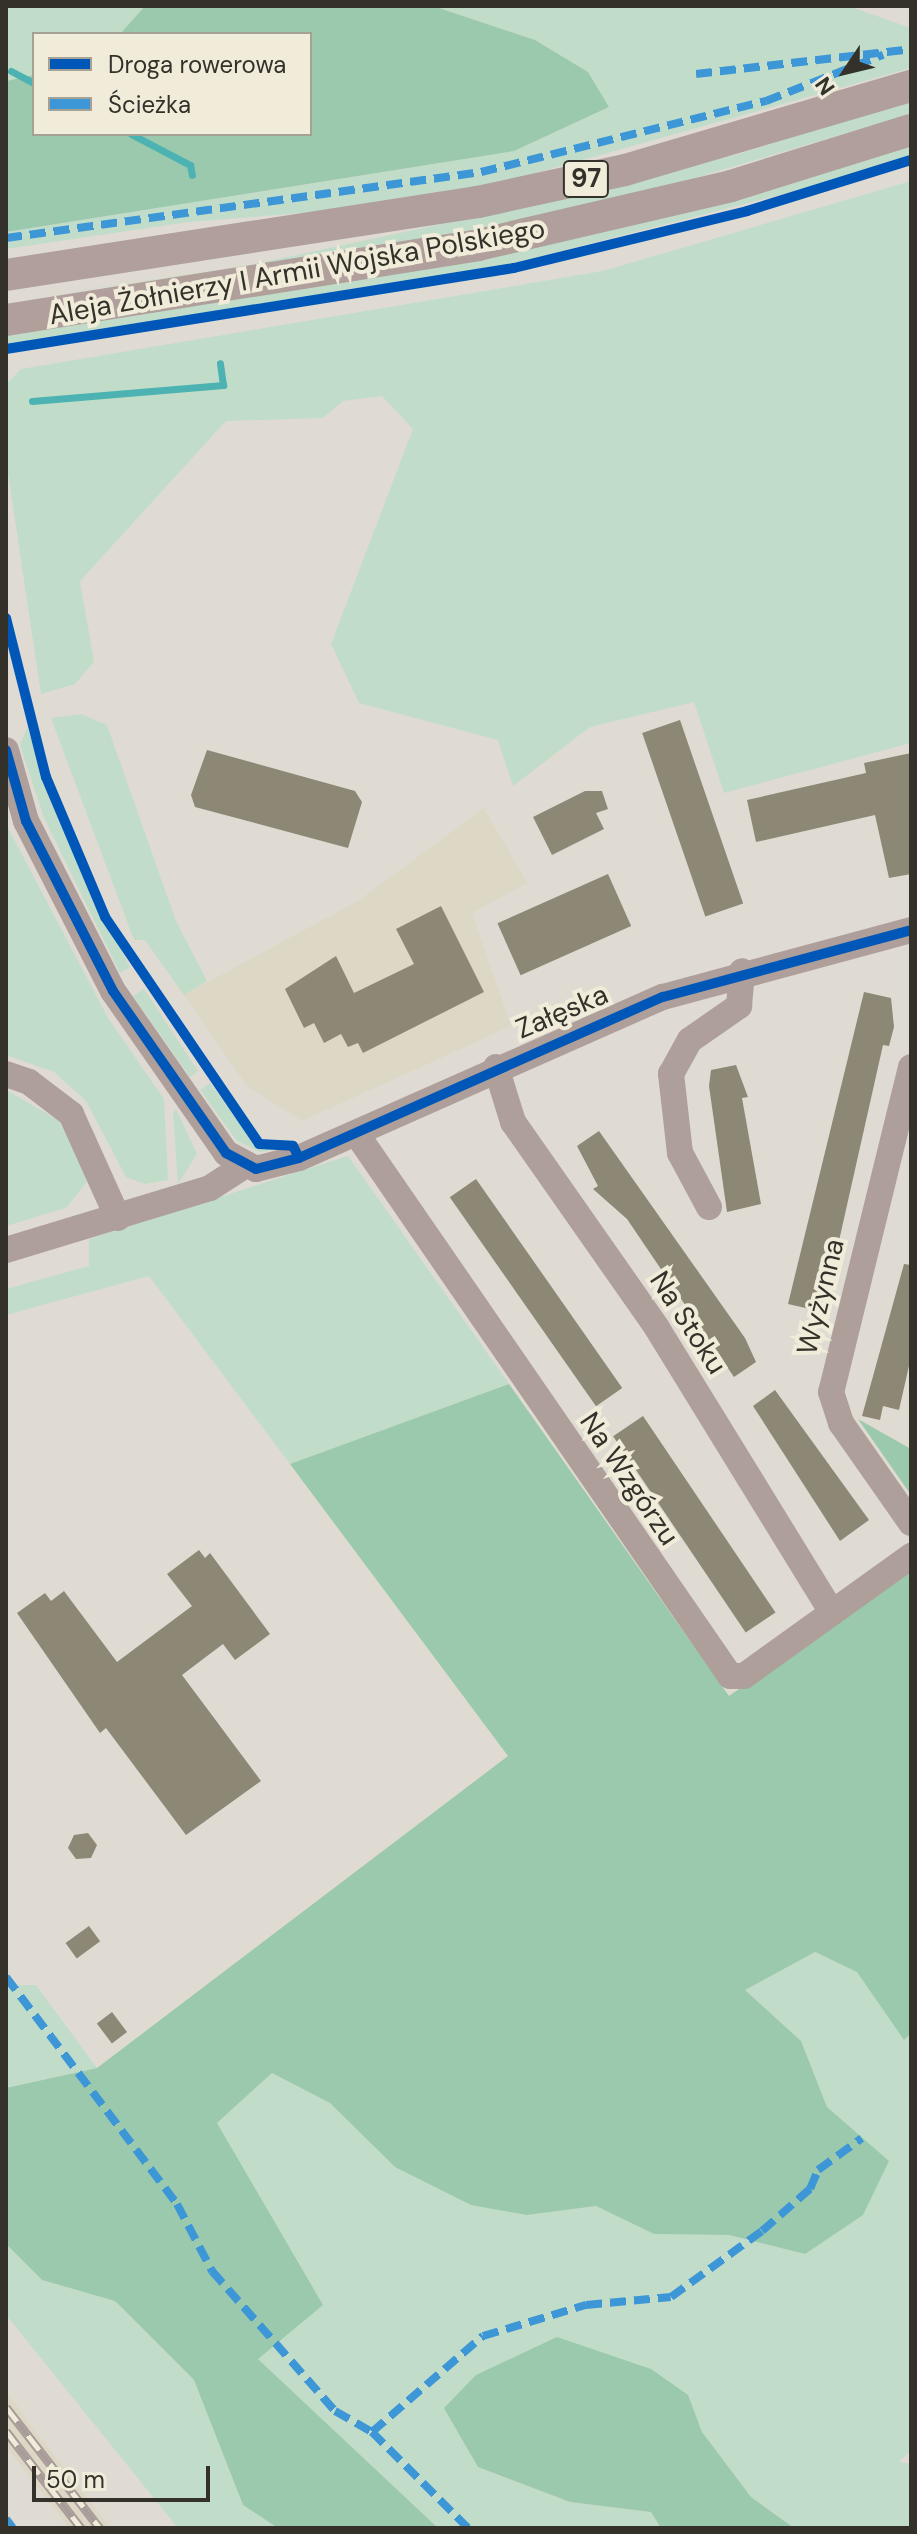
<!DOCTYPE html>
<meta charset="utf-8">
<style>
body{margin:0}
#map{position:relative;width:917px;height:2534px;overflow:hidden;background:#dfdbd2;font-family:"DM Sans",sans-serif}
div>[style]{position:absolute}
.built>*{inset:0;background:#ddd7c5}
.green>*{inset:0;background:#c1ddc9}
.forest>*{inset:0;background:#9ac9ae}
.stream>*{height:7px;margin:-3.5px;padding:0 3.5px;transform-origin:3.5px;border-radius:3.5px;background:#4db3b2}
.building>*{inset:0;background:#8d8776;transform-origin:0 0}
.minor>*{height:26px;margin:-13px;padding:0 13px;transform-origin:13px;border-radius:13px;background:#af9f9b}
.major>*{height:32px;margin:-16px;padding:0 16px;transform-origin:16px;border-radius:16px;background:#b09f9b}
.rail>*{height:9px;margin-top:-4.5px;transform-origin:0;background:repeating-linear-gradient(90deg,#f1ecda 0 18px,#a79c98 0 36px);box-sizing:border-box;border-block:2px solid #a79c98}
.quiet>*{height:8px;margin-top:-4px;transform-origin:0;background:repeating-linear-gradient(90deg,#3d97d7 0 16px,transparent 0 24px)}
.cycleway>*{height:10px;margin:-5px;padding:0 5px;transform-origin:5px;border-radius:5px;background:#0057b8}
span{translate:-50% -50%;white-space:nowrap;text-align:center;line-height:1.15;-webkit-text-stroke:8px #f1ecda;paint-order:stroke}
.shield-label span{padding:2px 6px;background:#f1ecda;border:2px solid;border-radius:6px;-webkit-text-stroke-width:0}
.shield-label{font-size:26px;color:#33312a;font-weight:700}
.street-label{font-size:28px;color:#33312a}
.frame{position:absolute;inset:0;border:8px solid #33312a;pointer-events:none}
.legend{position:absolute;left:32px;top:32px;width:280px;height:104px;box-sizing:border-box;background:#f1ecda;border:2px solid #a5a194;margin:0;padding:10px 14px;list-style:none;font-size:24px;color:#33312a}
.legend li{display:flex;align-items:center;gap:16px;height:40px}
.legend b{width:40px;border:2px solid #a5a194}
.north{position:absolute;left:805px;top:32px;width:80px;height:80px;-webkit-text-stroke:6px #f1ecda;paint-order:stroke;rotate:235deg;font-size:22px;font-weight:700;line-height:32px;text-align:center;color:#33312a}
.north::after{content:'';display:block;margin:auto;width:28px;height:36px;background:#33312a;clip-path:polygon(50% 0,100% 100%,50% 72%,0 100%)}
.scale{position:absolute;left:32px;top:2466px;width:178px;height:36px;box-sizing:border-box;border:4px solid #33312a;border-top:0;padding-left:10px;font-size:24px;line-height:28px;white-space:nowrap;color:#33312a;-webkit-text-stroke:6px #f1ecda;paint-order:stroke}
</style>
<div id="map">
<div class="built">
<i style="clip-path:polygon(484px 808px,527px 883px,472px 913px,511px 1026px,302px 1121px,247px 1086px,184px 995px,358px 901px)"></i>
<i style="clip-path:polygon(6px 2391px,40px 2437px,111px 2528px,69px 2528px,14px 2457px,6px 2446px)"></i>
</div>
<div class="green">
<i style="clip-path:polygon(6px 6px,145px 6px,120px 34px,34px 34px,34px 75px,6px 81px)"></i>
<i style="clip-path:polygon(433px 6px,848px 6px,911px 28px,911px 68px,518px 178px,367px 208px,188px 222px,6px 249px,6px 232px,514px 151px,609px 107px,588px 72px,535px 40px)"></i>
<i style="clip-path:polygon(911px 100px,911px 114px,644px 193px,416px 242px,15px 300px,245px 266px,541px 203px,739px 154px)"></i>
<i style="clip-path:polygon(911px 144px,911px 156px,819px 185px,502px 266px,6px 345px,6px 335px,513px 253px)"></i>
<i style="clip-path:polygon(911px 181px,911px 743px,724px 793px,694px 702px,590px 727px,513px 786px,498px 740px,359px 703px,331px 644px,413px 429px,382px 396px,343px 401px,323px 418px,226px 421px,80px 581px,94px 662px,75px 684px,41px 694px,6px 460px,6px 384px,21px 369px,603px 271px)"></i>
<i style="clip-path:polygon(81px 714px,107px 725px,176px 921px,207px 981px,184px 995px,145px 940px,134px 940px,51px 718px)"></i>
<i style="clip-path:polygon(27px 728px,83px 877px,130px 967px,120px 973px,44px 818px,20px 745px)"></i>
<i style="clip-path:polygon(6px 824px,108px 1018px,164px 1099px,168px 1180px,145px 1184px,126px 1177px,86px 1101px,54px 1072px,6px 1055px)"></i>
<i style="clip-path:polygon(144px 989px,198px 1071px,190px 1077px,133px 996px)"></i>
<i style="clip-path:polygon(210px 1083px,257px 1147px,281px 1149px,260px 1152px,237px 1141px,200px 1090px)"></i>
<i style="clip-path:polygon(6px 1090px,58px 1120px,90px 1178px,66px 1208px,6px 1226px)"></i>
<i style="clip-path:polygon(176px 1109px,197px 1154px,178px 1184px,173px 1113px)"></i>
<i style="clip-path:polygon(348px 1156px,509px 1384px,290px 1464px,149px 1276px,6px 1315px,6px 1289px,89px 1266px,89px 1239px)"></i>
<i style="clip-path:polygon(814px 1952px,857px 1972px,904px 2039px,911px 2033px,911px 2450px,899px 2462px,911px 2464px,911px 2528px,794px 2528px,751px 2497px,702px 2432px,687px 2395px,478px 2467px,570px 2502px,651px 2512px,661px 2528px,438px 2528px,258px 2359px,217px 2123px,272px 2073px,330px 2103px,395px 2167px,527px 2215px,596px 2206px,654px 2234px,729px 2235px,805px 2254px,888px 2161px,827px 2107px,801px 2041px,744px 1989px)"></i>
<i style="clip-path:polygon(6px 1985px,36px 1985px,97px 2068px,6px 2088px)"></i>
<i style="clip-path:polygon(6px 2244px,42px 2280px,115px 2301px,194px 2380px,243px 2505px,278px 2528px,178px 2528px,6px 2315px)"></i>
</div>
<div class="forest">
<i style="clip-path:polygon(145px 6px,433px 6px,535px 40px,588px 72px,609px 107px,514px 151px,6px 232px,6px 81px,34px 75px,34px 134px,310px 134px,310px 34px,120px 34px)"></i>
<i style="clip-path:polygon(509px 1384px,729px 1696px,911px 1568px,911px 2033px,904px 2040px,857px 1972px,815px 1952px,745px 1990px,801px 2041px,827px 2107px,889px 2161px,863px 2215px,805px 2254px,729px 2235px,654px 2234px,596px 2206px,527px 2215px,471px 2205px,395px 2167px,330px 2103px,272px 2073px,217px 2123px,323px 2305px,258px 2359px,438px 2528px,278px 2528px,243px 2505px,194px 2380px,115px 2301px,42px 2280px,6px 2244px,6px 2088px,97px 2068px,508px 1756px,290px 1464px)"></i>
<i style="clip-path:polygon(858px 1419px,911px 1449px,911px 1495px)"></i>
<i style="clip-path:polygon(557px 2337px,651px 2369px,688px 2395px,702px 2432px,751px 2497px,794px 2528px,661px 2528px,651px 2512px,570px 2502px,478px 2467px,444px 2408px,476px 2375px)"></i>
</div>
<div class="stream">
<i style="left:11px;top:71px;width:26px;rotate:28deg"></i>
<i style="left:131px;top:134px;width:67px;rotate:27.7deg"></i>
<i style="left:190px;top:165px;width:10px;rotate:79deg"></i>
<i style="left:32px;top:401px;width:192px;rotate:-4.8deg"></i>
<i style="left:223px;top:385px;width:22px;rotate:-98deg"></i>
</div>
<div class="building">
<i style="left:680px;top:720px;width:194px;height:40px;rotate:71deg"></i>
<i style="clip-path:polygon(207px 750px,355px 791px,362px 802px,348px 848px,195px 807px,191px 795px)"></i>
<i style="clip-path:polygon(911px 753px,911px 874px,889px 878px,875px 815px,756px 842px,747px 800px,866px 773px,864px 763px)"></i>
<i style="clip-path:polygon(585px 791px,602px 791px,608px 809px,596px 813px,604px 829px,552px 855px,533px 817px)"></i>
<i style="left:608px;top:874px;width:57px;height:121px;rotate:66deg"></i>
<i style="clip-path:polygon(441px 906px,484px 992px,363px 1053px,358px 1043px,348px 1047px,341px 1034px,324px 1043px,314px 1023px,304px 1028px,285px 989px,336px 956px,354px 993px,414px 964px,396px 929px)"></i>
<i style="clip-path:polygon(864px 992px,891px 998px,894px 1027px,889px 1046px,883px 1045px,823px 1312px,788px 1304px)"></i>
<i style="clip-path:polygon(736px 1065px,748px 1097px,742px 1098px,761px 1204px,727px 1212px,709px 1086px,711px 1070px)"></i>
<i style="clip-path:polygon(599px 1131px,745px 1338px,756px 1362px,734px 1377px,627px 1219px,593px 1189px,598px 1186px,577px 1146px)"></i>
<i style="left:476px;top:1179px;width:255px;height:32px;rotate:55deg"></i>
<i style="clip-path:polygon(904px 1264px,911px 1265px,911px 1357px,899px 1410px,883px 1406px,880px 1420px,862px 1416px)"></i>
<i style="clip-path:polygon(775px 1390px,869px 1520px,840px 1541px,753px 1406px)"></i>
<i style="left:643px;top:1416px;width:237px;height:36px;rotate:56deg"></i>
<i style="clip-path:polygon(199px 1550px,205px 1558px,210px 1553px,270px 1634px,235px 1660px,223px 1644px,182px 1675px,261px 1781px,186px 1835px,106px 1728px,100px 1733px,17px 1613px,45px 1593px,51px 1601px,64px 1591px,117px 1662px,192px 1606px,167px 1574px)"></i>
<i style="clip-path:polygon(88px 1833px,97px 1845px,91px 1858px,76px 1859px,68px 1848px,74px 1835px)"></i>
<i style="left:89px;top:1926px;width:19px;height:29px;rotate:54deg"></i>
<i style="left:112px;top:2012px;width:25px;height:19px;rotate:53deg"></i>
</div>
<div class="minor">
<i style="left:6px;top:750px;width:74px;rotate:74.3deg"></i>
<i style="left:26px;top:821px;width:191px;rotate:62.9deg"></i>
<i style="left:113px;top:991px;width:198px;rotate:55.1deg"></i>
<i style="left:226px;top:1153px;width:34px;rotate:28deg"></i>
<i style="left:256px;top:1169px;width:44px;rotate:-14.3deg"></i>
<i style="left:299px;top:1158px;width:398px;rotate:-23.9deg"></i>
<i style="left:663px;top:997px;width:257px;rotate:-15.1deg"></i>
<i style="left:496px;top:1067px;width:58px;rotate:72.8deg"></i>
<i style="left:513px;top:1122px;width:251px;rotate:55deg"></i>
<i style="left:657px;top:1328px;width:334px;rotate:58.4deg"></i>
<i style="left:911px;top:1067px;width:335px;rotate:103.8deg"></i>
<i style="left:831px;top:1392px;width:33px;rotate:72deg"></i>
<i style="left:841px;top:1423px;width:122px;rotate:55deg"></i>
<i style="left:6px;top:1074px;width:24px;rotate:19deg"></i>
<i style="left:29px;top:1082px;width:53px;rotate:37.3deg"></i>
<i style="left:71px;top:1114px;width:114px;rotate:65.7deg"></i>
<i style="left:356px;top:1133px;width:659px;rotate:55.44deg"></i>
<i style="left:730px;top:1676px;width:14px"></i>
<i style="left:744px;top:1676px;width:206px;rotate:-35.7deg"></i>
<i style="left:709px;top:1207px;width:61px;rotate:-118.2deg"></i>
<i style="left:680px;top:1153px;width:80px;rotate:-96.5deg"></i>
<i style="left:671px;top:1074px;width:39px;rotate:-61deg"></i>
<i style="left:690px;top:1040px;width:60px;rotate:-34.8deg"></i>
<i style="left:739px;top:1006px;width:35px;rotate:-85deg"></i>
<i style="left:6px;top:1250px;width:213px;rotate:-16.9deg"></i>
<i style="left:210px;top:1188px;width:40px;rotate:-32.9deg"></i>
</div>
<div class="major">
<i style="left:6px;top:275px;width:478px;rotate:-8.8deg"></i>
<i style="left:478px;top:202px;width:150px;rotate:-12.3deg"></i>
<i style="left:625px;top:170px;width:298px;rotate:-16.4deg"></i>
<i style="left:6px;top:320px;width:478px;rotate:-9deg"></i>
<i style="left:478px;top:245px;width:260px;rotate:-13.1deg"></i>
<i style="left:731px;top:186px;width:189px;rotate:-17.3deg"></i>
</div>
<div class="rail">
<i style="left:6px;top:2407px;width:153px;rotate:52.2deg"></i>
<i style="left:6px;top:2431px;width:123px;rotate:52.3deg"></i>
</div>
<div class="quiet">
<i style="left:696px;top:74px;width:216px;rotate:-6.6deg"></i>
<i style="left:6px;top:238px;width:480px;rotate:-7.9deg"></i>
<i style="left:481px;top:172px;width:294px;rotate:-14deg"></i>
<i style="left:766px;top:101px;width:126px;rotate:-21.5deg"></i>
<i style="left:6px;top:1977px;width:284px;rotate:53deg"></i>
<i style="left:177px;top:2204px;width:76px;rotate:62.4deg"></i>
<i style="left:212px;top:2271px;width:186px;rotate:48.7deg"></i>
<i style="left:335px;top:2411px;width:43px;rotate:29.6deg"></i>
<i style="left:6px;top:2519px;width:11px;rotate:52deg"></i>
<i style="left:468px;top:2528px;width:136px;rotate:-135deg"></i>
<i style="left:372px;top:2432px;width:147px;rotate:-40.9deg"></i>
<i style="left:483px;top:2336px;width:108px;rotate:-16.8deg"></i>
<i style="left:586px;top:2305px;width:85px;rotate:-5.4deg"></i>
<i style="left:671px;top:2297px;width:112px;rotate:-36deg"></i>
<i style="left:762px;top:2231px;width:64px;rotate:-41.2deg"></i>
<i style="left:810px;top:2189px;width:21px;rotate:-67deg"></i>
<i style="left:818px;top:2170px;width:54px;rotate:-36deg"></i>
</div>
<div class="cycleway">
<i style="left:6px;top:349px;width:514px;rotate:-9.06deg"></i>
<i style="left:514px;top:268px;width:240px;rotate:-13.7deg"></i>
<i style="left:747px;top:211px;width:172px;rotate:-17.3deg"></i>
<i style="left:6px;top:618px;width:164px;rotate:75.9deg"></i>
<i style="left:46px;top:777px;width:152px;rotate:67.1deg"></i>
<i style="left:105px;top:917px;width:274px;rotate:55.8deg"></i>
<i style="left:259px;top:1144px;width:34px;rotate:3deg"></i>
<i style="left:293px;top:1146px;width:13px;rotate:63deg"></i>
<i style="left:6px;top:750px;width:74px;rotate:74.3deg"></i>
<i style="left:26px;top:821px;width:191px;rotate:62.9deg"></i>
<i style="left:113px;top:991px;width:198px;rotate:55.1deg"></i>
<i style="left:226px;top:1153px;width:34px;rotate:28deg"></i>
<i style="left:256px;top:1169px;width:44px;rotate:-14.3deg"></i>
<i style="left:299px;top:1158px;width:398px;rotate:-23.9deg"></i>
<i style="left:663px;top:997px;width:257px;rotate:-15.1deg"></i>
</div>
<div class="shield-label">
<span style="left:586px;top:179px">97</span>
</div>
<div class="street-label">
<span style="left:297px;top:272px;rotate:-10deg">Aleja Żołnierzy I Armii Wojska Polskiego</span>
<span style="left:562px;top:1012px;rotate:-23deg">Załęska</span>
<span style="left:821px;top:1297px;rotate:-76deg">Wyżynna</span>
<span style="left:688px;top:1323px;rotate:57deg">Na Stoku</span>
<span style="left:629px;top:1479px;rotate:56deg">Na Wzgórzu</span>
</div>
<div class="frame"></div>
<ul class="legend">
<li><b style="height:10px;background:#0057b8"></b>Droga rowerowa</li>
<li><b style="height:10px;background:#3d97d7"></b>Ścieżka</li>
</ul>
<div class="north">N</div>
<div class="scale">50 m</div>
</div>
